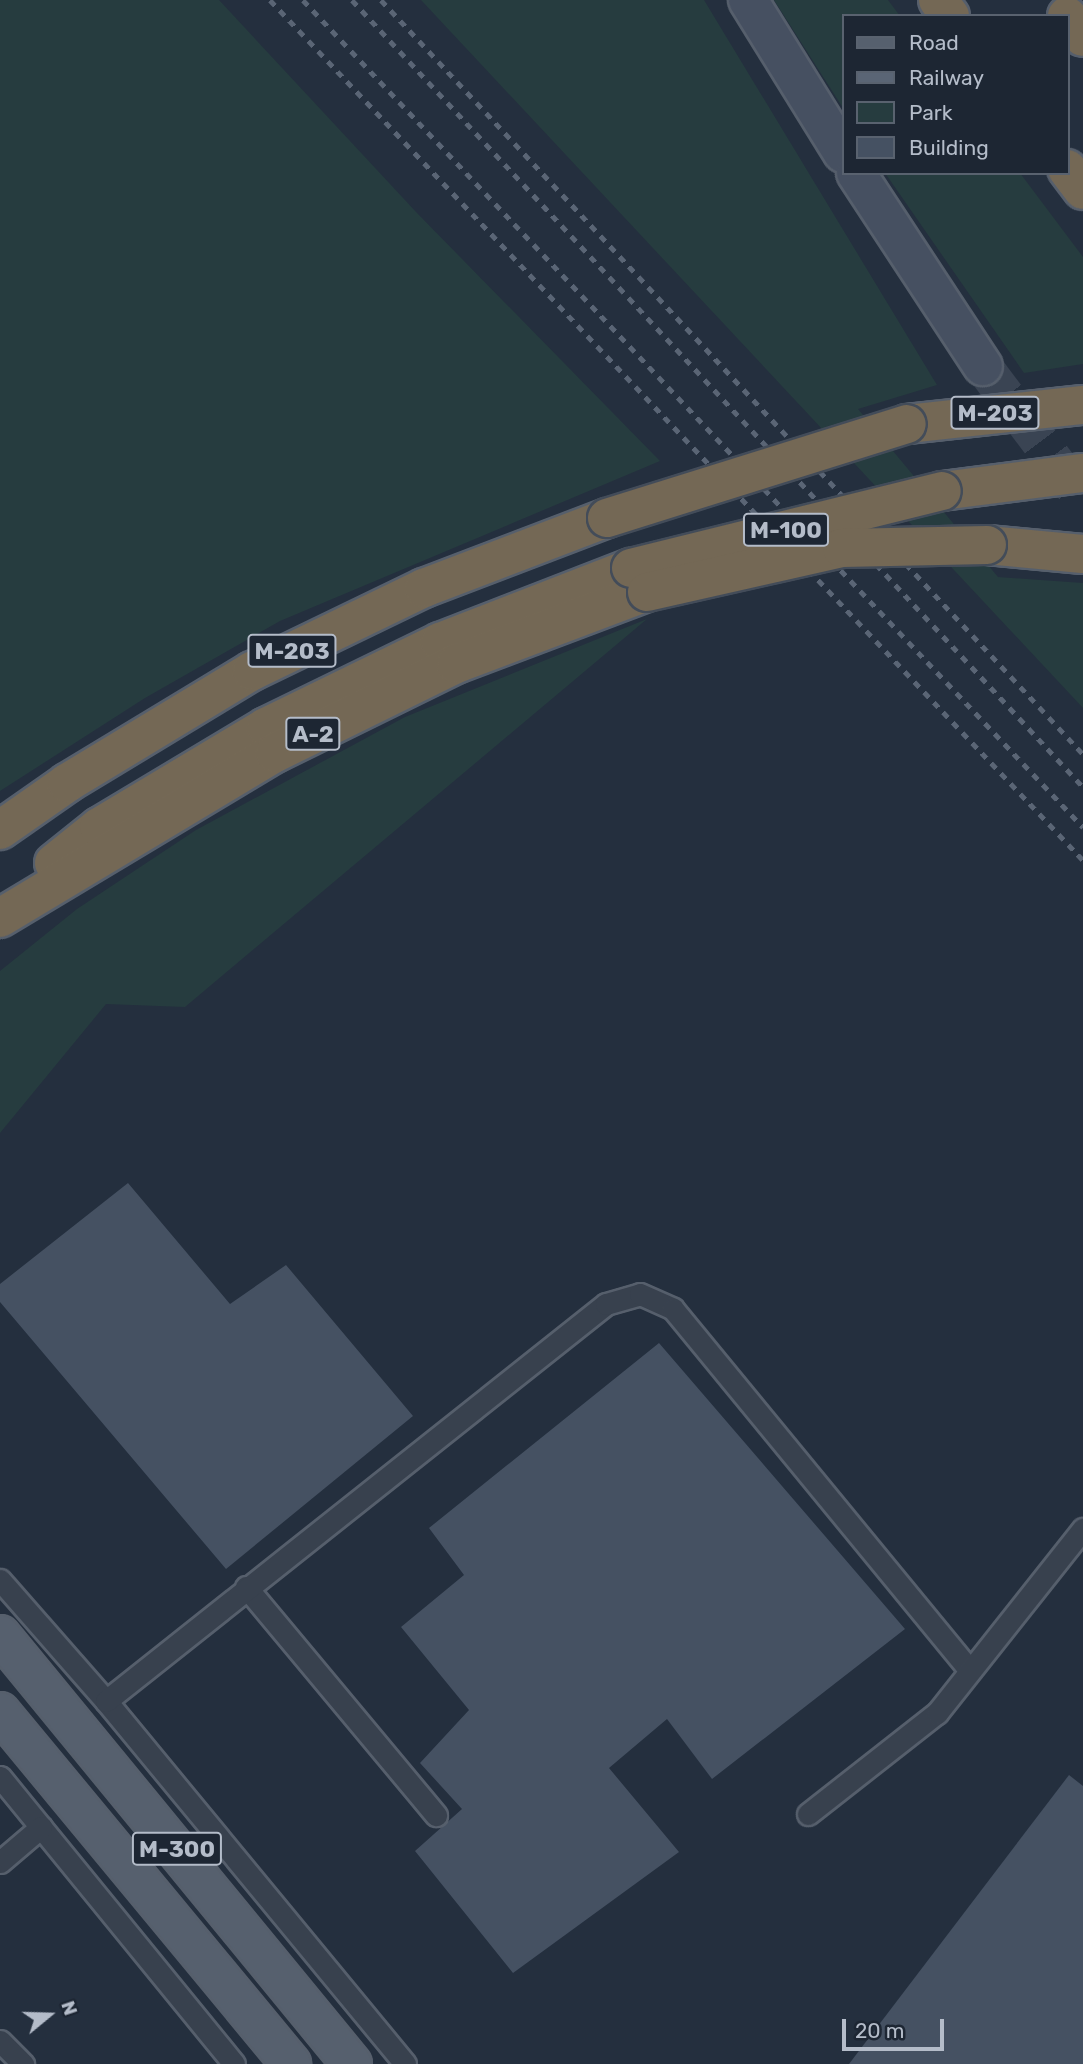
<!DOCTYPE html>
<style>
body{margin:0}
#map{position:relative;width:1083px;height:2064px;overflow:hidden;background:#242f3e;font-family:Rubik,sans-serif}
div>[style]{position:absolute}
.green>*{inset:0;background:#263c3f}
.building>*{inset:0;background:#455162}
.secondary-tunnel>*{height:38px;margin-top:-19px;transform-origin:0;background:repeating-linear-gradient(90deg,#3a4453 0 38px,transparent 0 57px)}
.roads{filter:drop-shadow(2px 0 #565f6c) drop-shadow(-2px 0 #565f6c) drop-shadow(0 2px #565f6c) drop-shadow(0 -2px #565f6c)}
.lane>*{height:21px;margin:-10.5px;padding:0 10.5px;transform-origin:10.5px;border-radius:10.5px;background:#38414e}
.secondary>*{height:38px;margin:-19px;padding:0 19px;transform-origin:19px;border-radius:19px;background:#465061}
.primary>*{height:38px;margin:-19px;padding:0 19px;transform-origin:19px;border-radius:19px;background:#56606e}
.highway>*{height:38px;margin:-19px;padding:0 19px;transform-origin:19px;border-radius:19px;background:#746855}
.rail>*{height:5px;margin-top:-2.5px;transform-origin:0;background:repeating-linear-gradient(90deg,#5a6575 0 7px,transparent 0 14px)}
.bridges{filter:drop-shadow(2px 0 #434c59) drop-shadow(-2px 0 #434c59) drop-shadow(0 2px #434c59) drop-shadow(0 -2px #434c59)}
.highway-bridge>*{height:38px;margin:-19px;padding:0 19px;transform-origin:19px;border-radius:19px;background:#746855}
span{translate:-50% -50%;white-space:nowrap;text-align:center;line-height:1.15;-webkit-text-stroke:6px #1d2633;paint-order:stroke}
.shield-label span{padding:2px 5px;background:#1d2633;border:2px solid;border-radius:5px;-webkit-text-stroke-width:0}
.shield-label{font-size:23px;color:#b4bcc9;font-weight:700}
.legend{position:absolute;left:842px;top:14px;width:228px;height:161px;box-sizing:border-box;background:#1d2633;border:2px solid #59626f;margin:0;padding:9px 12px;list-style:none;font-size:21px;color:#b4bcc9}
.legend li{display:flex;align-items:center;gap:14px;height:35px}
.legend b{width:35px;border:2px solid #59626f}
.north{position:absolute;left:14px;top:1980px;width:70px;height:70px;-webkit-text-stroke:5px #1d2633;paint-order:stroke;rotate:71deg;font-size:19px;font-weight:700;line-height:28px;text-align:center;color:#b4bcc9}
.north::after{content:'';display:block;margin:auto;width:24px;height:32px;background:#b4bcc9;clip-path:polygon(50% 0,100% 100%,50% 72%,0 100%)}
.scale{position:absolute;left:842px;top:2019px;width:102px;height:32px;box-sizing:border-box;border:4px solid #b4bcc9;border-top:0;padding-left:9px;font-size:21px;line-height:24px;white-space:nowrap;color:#b4bcc9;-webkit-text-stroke:5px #1d2633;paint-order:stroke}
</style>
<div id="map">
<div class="green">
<i style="clip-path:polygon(0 0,219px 0,417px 213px,660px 461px,280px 621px,145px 698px,0 791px)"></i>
<i style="clip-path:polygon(421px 0,704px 0,937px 385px,858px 409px,998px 577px,1083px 583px,1083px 708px)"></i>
<i style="clip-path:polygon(774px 0,888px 0,900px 16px,843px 16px,843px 108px)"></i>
<i style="clip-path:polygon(885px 173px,1020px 173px,1083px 257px,1083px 364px,1024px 373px)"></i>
<i style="clip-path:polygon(647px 619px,185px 1007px,106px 1004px,0 1133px,0 971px,77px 909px,196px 830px,405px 717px)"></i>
</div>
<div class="building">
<i style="clip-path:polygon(128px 1183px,230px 1304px,286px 1265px,413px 1416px,226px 1569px,0 1302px,0 1284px)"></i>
<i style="clip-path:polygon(659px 1343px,905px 1629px,712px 1779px,667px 1719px,609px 1768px,679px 1852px,513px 1973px,415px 1851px,462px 1809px,420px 1763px,469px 1710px,401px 1627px,464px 1575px,429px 1528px)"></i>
<i style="clip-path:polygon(1069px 1775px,1083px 1786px,1083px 2064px,849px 2064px)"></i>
</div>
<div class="secondary-tunnel">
<i style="left:983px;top:366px;width:166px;rotate:53.1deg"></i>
</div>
<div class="roads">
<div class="lane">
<i style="left:0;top:1580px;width:161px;rotate:48.8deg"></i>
<i style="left:106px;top:1701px;width:470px;rotate:50.5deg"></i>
<i style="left:246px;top:1587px;width:297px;rotate:50.2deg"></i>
<i style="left:106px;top:1701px;width:638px;rotate:-38.45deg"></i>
<i style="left:606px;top:1304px;width:35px;rotate:-16deg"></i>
<i style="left:640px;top:1294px;width:36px;rotate:24deg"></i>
<i style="left:673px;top:1309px;width:467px;rotate:50.6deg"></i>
<i style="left:0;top:1777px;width:370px;rotate:50.8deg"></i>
<i style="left:808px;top:1814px;width:164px;rotate:-38.1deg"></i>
<i style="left:937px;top:1713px;width:235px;rotate:-51.6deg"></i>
<i style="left:0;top:1862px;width:54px;rotate:-40.5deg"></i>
<i style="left:0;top:2041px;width:33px;rotate:45deg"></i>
</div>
<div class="secondary">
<i style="left:748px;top:0;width:180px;rotate:58.2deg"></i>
<i style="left:856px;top:173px;width:231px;rotate:56.7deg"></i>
</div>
<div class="primary">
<i style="left:0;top:1635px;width:555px;rotate:50.63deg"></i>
<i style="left:0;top:1712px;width:457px;rotate:50.4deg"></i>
</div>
<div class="highway">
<i style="left:938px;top:0;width:20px;rotate:53deg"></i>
<i style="left:1067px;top:16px;width:26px;rotate:53deg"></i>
<i style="left:1067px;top:169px;width:26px;rotate:53deg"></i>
<i style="left:907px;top:424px;width:177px;rotate:-6.2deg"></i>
<i style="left:942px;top:491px;width:142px;rotate:-7.3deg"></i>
<i style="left:987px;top:545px;width:96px;rotate:5.4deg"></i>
<i style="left:0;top:830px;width:82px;rotate:-35deg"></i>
<i style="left:67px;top:783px;width:216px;rotate:-31.2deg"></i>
<i style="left:252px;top:671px;width:191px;rotate:-25.8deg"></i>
<i style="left:424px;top:588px;width:196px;rotate:-20.9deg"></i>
<i style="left:54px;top:863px;width:58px;rotate:-38.7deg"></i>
<i style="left:99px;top:827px;width:195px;rotate:-30.9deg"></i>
<i style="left:266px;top:727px;width:194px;rotate:-26deg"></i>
<i style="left:440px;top:642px;width:205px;rotate:-21.2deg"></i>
<i style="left:0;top:918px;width:321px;rotate:-31deg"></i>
<i style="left:275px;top:753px;width:202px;rotate:-26.2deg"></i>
<i style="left:456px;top:664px;width:204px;rotate:-20.7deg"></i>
</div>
</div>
<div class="rail">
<i style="left:270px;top:0;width:1183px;rotate:46.61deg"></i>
<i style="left:303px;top:0;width:1137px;rotate:46.68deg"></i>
<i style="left:352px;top:0;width:1074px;rotate:47.11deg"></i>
<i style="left:381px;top:0;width:1030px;rotate:47.05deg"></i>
</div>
<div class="bridges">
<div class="highway-bridge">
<i style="left:607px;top:518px;width:314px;rotate:-17.4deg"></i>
<i style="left:631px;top:568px;width:320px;rotate:-13.9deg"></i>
<i style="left:647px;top:592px;width:200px;rotate:-12.7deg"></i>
<i style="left:842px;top:548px;width:145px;rotate:-1.2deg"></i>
</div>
</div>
<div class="shield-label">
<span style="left:995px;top:413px">M-203</span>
<span style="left:786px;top:530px">M-100</span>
<span style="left:292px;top:651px">M-203</span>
<span style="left:313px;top:734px">A-2</span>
<span style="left:177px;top:1849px">M-300</span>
</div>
<ul class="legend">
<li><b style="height:9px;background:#56606e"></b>Road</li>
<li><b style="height:9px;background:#5a6575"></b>Railway</li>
<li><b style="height:19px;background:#263c3f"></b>Park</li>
<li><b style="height:19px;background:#455162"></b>Building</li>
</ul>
<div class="north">N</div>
<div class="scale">20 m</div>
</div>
